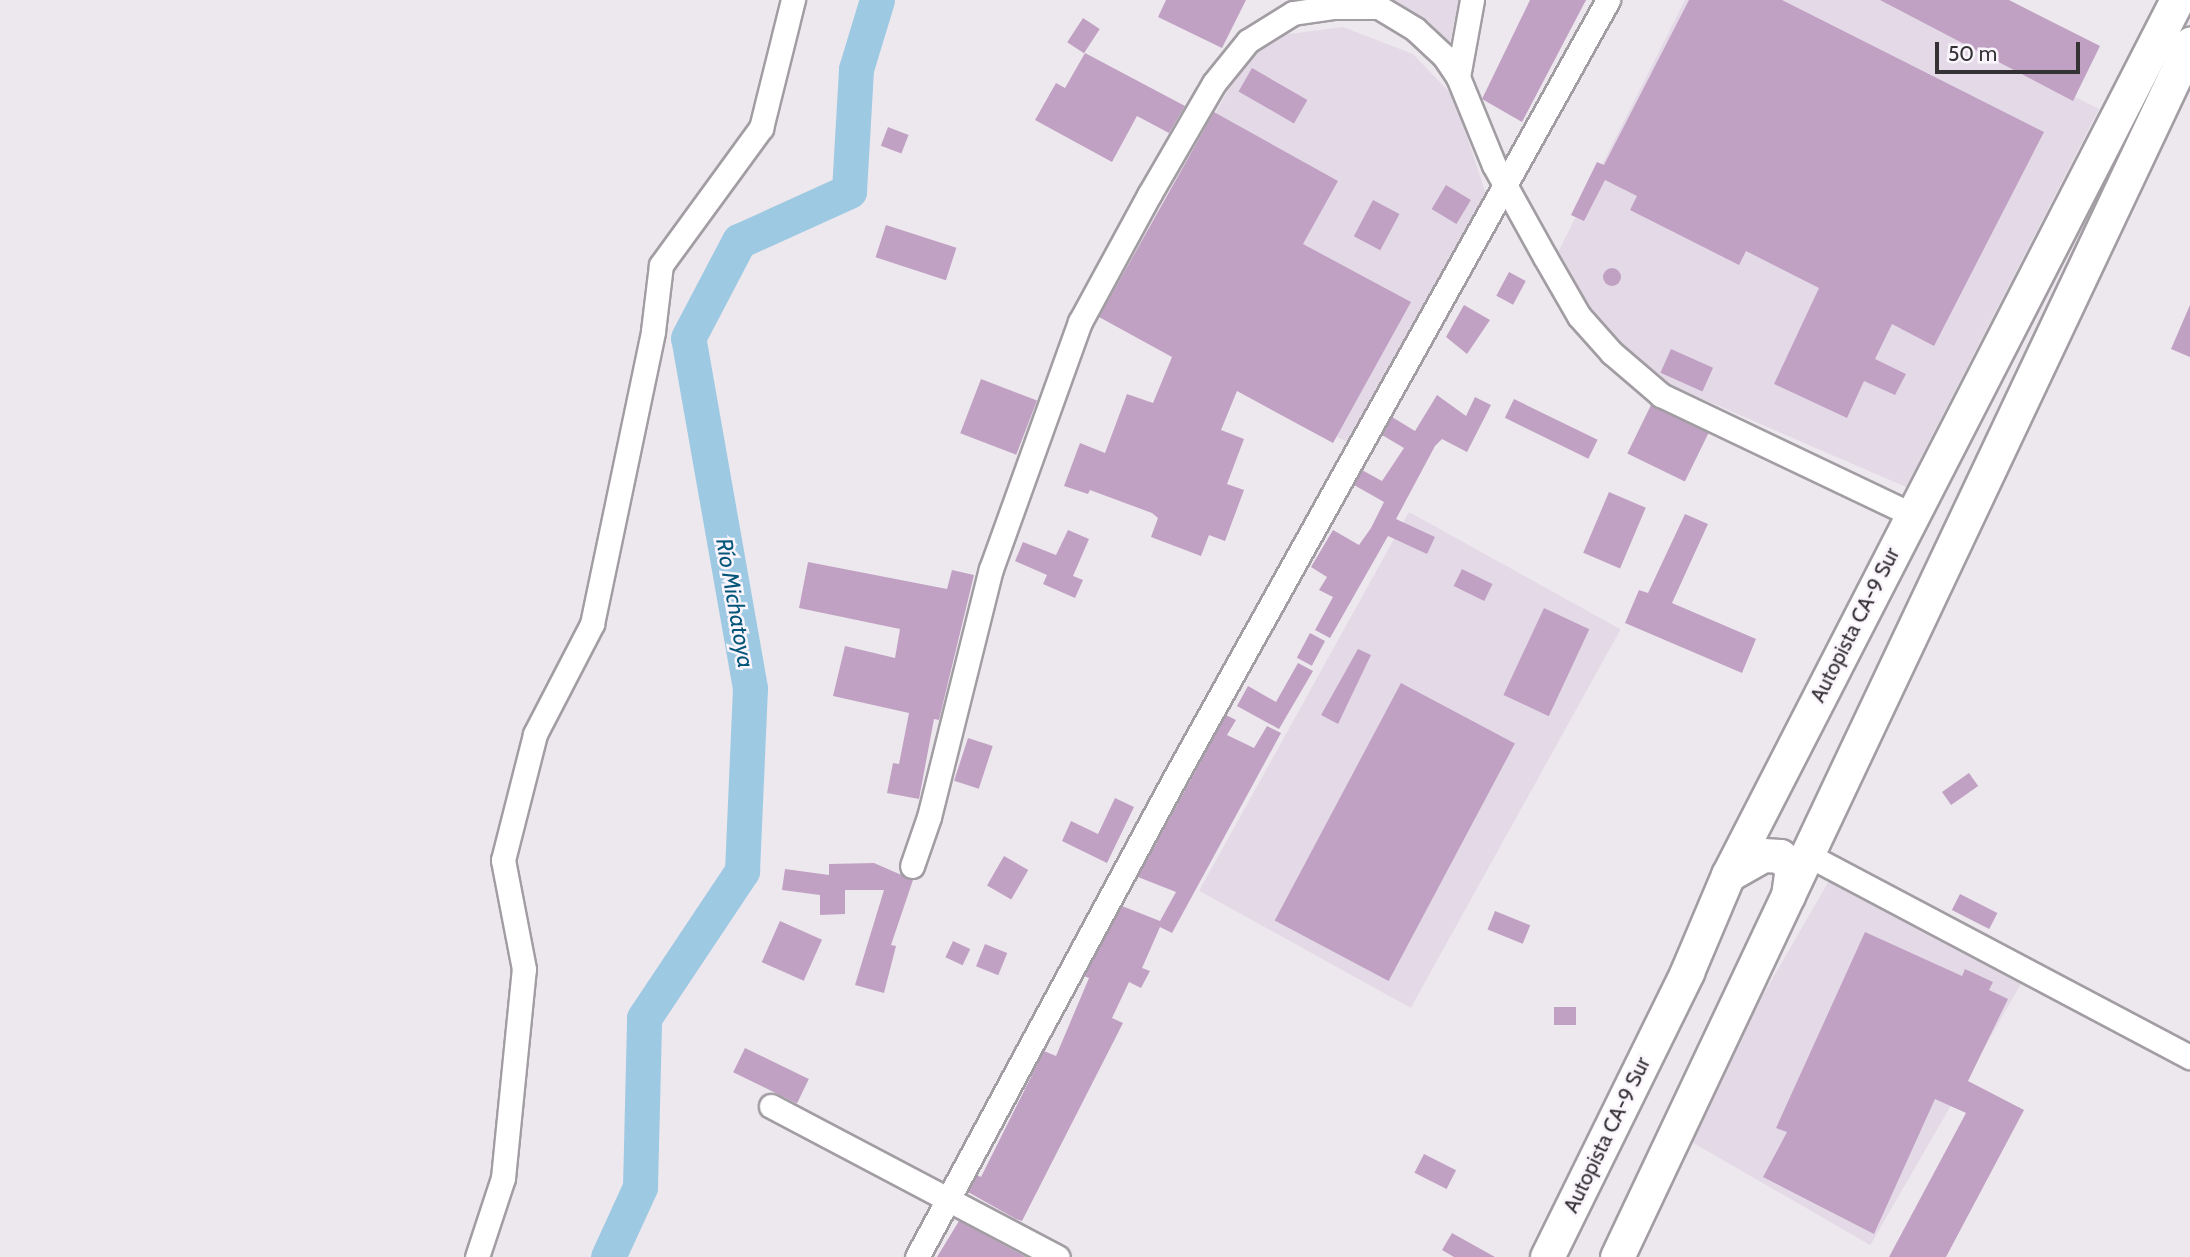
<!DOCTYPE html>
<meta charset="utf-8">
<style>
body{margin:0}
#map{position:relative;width:2190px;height:1257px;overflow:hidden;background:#ede8ee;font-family:Cabin,sans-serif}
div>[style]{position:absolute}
.built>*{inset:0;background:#e4dae7;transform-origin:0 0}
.river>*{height:35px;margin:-17.5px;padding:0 17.5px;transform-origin:17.5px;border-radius:17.5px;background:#9dc9e3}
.building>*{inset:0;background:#c1a1c3;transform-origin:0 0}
.round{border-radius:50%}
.roads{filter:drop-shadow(2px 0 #a29da3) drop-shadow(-2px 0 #a29da3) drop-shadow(0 2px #a29da3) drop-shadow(0 -2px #a29da3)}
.minor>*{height:23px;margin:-11.5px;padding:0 11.5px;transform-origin:11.5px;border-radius:11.5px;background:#fff}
.highway>*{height:33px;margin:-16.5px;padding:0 16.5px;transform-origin:16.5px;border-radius:16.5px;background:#fff}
span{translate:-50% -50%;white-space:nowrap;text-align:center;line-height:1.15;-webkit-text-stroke:5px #faf5fc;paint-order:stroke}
.street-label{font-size:21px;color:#343234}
.water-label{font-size:23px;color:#045679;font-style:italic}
.scale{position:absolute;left:1935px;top:42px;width:145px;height:32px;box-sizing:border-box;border:4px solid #343234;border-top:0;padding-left:9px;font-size:21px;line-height:24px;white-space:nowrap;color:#343234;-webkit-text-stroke:5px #faf5fc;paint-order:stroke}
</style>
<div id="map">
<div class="built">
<i style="clip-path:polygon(1385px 0,1459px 0,1448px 51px)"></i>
<i style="clip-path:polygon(1685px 0,1884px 0,2099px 109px,1906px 487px,1647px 375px,1552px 264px)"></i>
<i style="clip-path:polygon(1343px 27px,1413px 54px,1454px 97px,1486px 194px,1349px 443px,1103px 315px,1247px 56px,1281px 35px)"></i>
<i style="left:1409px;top:512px;width:242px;height:433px;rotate:29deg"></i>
<i style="left:1834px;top:872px;width:218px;height:305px;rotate:30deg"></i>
</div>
<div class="river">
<i style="left:608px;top:1257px;width:77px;rotate:-65.4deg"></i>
<i style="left:640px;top:1187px;width:169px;rotate:-88.6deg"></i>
<i style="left:644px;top:1018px;width:177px;rotate:-56.3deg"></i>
<i style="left:742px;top:871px;width:183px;rotate:-87.5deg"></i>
<i style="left:750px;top:688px;width:355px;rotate:-100deg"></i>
<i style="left:688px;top:338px;width:110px;rotate:-62.3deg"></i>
<i style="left:739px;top:241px;width:121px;rotate:-24.4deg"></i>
<i style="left:849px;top:191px;width:122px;rotate:-86.7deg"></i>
<i style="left:856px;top:69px;width:72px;rotate:-73.1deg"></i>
</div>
<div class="building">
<i style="clip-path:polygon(1166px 0,1246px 0,1222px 48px,1158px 17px)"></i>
<i style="clip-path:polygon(1530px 0,1586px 0,1522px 122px,1482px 99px)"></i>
<i style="clip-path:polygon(1689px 0,1782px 0,2044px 132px,1934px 346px,1892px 324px,1875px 359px,1906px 374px,1895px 395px,1864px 381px,1847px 418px,1774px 384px,1819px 288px,1746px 251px,1739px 265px,1630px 210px,1637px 196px,1605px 180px,1584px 221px,1571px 215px,1597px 162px,1604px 165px)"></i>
<i style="clip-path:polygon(1880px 0,2009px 0,2100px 46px,2073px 101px)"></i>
<i style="left:1083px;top:18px;width:20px;height:29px;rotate:33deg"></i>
<i style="clip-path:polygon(1085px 53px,1185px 106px,1169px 133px,1137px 116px,1112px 162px,1035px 120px,1056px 83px,1065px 88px)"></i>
<i style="left:1252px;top:68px;width:64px;height:27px;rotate:30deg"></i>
<i style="clip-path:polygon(1214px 112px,1338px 181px,1303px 244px,1411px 302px,1333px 443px,1237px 391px,1221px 430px,1244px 439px,1227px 484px,1244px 490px,1225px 541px,1209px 535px,1201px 556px,1151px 537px,1158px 518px,1152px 513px,1090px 490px,1088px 494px,1064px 486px,1080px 443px,1105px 453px,1127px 394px,1153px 403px,1172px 357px,1099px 317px)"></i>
<i style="left:888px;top:127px;width:22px;height:20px;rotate:21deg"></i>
<i style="left:1446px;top:185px;width:29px;height:28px;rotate:31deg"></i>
<i style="left:1373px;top:200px;width:30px;height:41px;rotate:28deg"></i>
<i style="left:886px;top:225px;width:74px;height:34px;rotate:18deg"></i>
<i class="round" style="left:1603px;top:268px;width:18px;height:18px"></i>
<i style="left:1509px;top:272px;width:19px;height:27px;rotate:28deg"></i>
<i style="clip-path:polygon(1464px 305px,1490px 320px,1467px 354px,1446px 337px)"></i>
<i style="clip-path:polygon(2190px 305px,2190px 357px,2171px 349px)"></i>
<i style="left:1671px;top:349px;width:46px;height:26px;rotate:24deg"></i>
<i style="left:981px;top:379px;width:60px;height:58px;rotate:21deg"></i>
<i style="clip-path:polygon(1437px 395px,1466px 416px,1475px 397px,1491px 405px,1467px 452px,1442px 439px,1435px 446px,1396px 519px,1435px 537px,1427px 554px,1388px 536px,1330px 638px,1315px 630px,1333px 597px,1319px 590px,1327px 577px,1311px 567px,1333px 530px,1359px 545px,1371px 528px,1384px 502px,1354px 485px,1362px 470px,1382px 481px,1404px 448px,1382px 435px,1392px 417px,1415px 431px)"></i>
<i style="left:1514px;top:399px;width:93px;height:21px;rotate:26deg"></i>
<i style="left:1651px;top:405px;width:64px;height:54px;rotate:26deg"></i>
<i style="left:1609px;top:492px;width:40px;height:66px;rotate:23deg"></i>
<i style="clip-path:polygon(1685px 514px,1708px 524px,1672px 603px,1756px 639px,1742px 673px,1625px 623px,1639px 590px,1648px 593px)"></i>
<i style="clip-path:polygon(1068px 530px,1089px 539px,1073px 576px,1083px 580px,1075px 598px,1043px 584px,1047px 575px,1015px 561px,1023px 542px,1056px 555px)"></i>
<i style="clip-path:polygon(808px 562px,947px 589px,952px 570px,974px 575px,939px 720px,934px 719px,919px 799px,887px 793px,893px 763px,899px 764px,909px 713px,833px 696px,845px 646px,895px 658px,900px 629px,799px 608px)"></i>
<i style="left:1462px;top:569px;width:34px;height:19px;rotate:26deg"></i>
<i style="left:1544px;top:608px;width:50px;height:96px;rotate:25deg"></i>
<i style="left:1310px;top:633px;width:17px;height:28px;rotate:28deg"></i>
<i style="clip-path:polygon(1358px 649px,1371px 655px,1338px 724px,1321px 715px)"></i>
<i style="clip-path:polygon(1298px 663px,1313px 671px,1279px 729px,1237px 706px,1248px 686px,1276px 702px)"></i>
<i style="left:1401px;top:683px;width:129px;height:269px;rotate:28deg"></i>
<i style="clip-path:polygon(1226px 715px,1236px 720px,1227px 735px,1254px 748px,1267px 726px,1281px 733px,1172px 933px,1160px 927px,1142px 968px,1150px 971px,1141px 988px,1129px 982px,1112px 1018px,1123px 1023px,1022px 1221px,1016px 1219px,968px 1192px,977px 1175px,981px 1177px,1044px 1051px,1056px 1056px,1089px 978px,1084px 976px,1122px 906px,1160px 921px,1176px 892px,1138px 877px)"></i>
<i style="left:968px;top:738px;width:26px;height:45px;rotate:18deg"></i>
<i style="left:1969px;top:773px;width:16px;height:33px;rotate:55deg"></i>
<i style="clip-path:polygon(1115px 798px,1134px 807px,1107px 863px,1062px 841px,1071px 821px,1098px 834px)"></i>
<i style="left:1004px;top:856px;width:28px;height:34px;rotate:30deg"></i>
<i style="clip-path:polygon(874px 863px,913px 880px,891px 945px,896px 946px,884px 993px,855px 985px,884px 890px,845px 890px,845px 914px,820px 915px,820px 895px,782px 890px,785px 869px,829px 875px,829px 864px)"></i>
<i style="left:1960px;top:894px;width:42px;height:18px;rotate:27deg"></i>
<i style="left:1495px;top:911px;width:38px;height:20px;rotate:22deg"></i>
<i style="left:780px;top:921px;width:46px;height:45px;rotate:24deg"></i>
<i style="clip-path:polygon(1865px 932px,1962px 976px,1965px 969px,1993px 982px,1989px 990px,2008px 999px,1968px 1081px,2024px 1110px,1946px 1257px,1889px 1257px,1966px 1113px,1935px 1099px,1874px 1234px,1763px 1177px,1787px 1132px,1776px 1128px)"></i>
<i style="left:953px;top:941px;width:19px;height:18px;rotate:25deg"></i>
<i style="left:985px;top:944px;width:24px;height:24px;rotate:22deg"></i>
<i style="left:1576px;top:1007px;width:18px;height:22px;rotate:90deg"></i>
<i style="left:745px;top:1048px;width:71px;height:27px;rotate:26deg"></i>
<i style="left:1424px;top:1154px;width:36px;height:21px;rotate:27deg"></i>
<i style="clip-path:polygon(959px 1221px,1002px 1244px,1026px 1257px,937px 1257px)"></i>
<i style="clip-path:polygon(1452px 1233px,1495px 1257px,1454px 1257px,1442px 1250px)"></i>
</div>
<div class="roads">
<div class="minor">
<i style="left:1367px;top:0;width:56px;rotate:31.1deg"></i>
<i style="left:1415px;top:29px;width:40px;rotate:43deg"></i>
<i style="left:1444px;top:56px;width:25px;rotate:56deg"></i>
<i style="left:1458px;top:77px;width:95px;rotate:67.8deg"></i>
<i style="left:1494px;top:165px;width:105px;rotate:61deg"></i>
<i style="left:1545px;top:257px;width:68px;rotate:60deg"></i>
<i style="left:1579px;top:316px;width:50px;rotate:48.3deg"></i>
<i style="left:1612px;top:353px;width:65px;rotate:40.6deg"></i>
<i style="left:1661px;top:395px;width:277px;rotate:25.5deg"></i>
<i style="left:1458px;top:77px;width:78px;rotate:-79.7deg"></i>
<i style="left:1808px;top:855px;width:432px;rotate:27.9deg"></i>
<i style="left:912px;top:866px;width:52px;rotate:-70.9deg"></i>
<i style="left:929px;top:817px;width:256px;rotate:-76deg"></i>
<i style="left:991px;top:569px;width:263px;rotate:-70.2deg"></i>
<i style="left:1080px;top:322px;width:145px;rotate:-61.5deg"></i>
<i style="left:1149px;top:195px;width:129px;rotate:-59.9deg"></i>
<i style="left:1214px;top:83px;width:54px;rotate:-51deg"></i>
<i style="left:1248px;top:41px;width:53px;rotate:-31.9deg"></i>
<i style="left:1293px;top:13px;width:40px;rotate:-8.5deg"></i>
<i style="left:1333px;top:7px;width:45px"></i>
<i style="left:771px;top:1106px;width:324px;rotate:27.8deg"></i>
<i style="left:477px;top:1257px;width:83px;rotate:-71.8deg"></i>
<i style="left:503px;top:1178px;width:210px;rotate:-84.3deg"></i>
<i style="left:524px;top:969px;width:111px;rotate:-100.9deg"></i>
<i style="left:503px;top:860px;width:130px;rotate:-75.7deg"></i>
<i style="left:535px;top:734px;width:124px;rotate:-62.6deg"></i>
<i style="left:592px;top:624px;width:299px;rotate:-78.2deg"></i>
<i style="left:653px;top:331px;width:66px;rotate:-83.1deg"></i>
<i style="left:661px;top:265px;width:170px;rotate:-53.9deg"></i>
<i style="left:761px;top:128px;width:132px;rotate:-76deg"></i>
<i style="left:917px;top:1257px;width:549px;rotate:-61.71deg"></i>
<i style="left:1177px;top:774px;width:886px;rotate:-60.89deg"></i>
</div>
<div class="highway">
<i style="left:1728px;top:875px;width:40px;rotate:-29.7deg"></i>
<i style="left:1763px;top:855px;width:17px;rotate:3deg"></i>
<i style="left:1780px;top:856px;width:16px;rotate:43deg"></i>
<i style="left:1792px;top:867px;width:29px;rotate:98deg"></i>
<i style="left:1547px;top:1257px;width:318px;rotate:-63.8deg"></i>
<i style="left:1687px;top:972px;width:105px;rotate:-67.1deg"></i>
<i style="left:1728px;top:875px;width:983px;rotate:-62.84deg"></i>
<i style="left:1617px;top:1257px;width:1342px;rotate:-64.71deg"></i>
</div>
</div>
<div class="street-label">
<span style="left:1855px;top:625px;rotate:-63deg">Autopista CA-9 Sur</span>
<span style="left:1607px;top:1135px;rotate:-64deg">Autopista CA-9 Sur</span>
</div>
<div class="water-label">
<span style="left:735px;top:603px;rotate:80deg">Río Michatoya</span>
</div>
<div class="scale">50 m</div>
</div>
